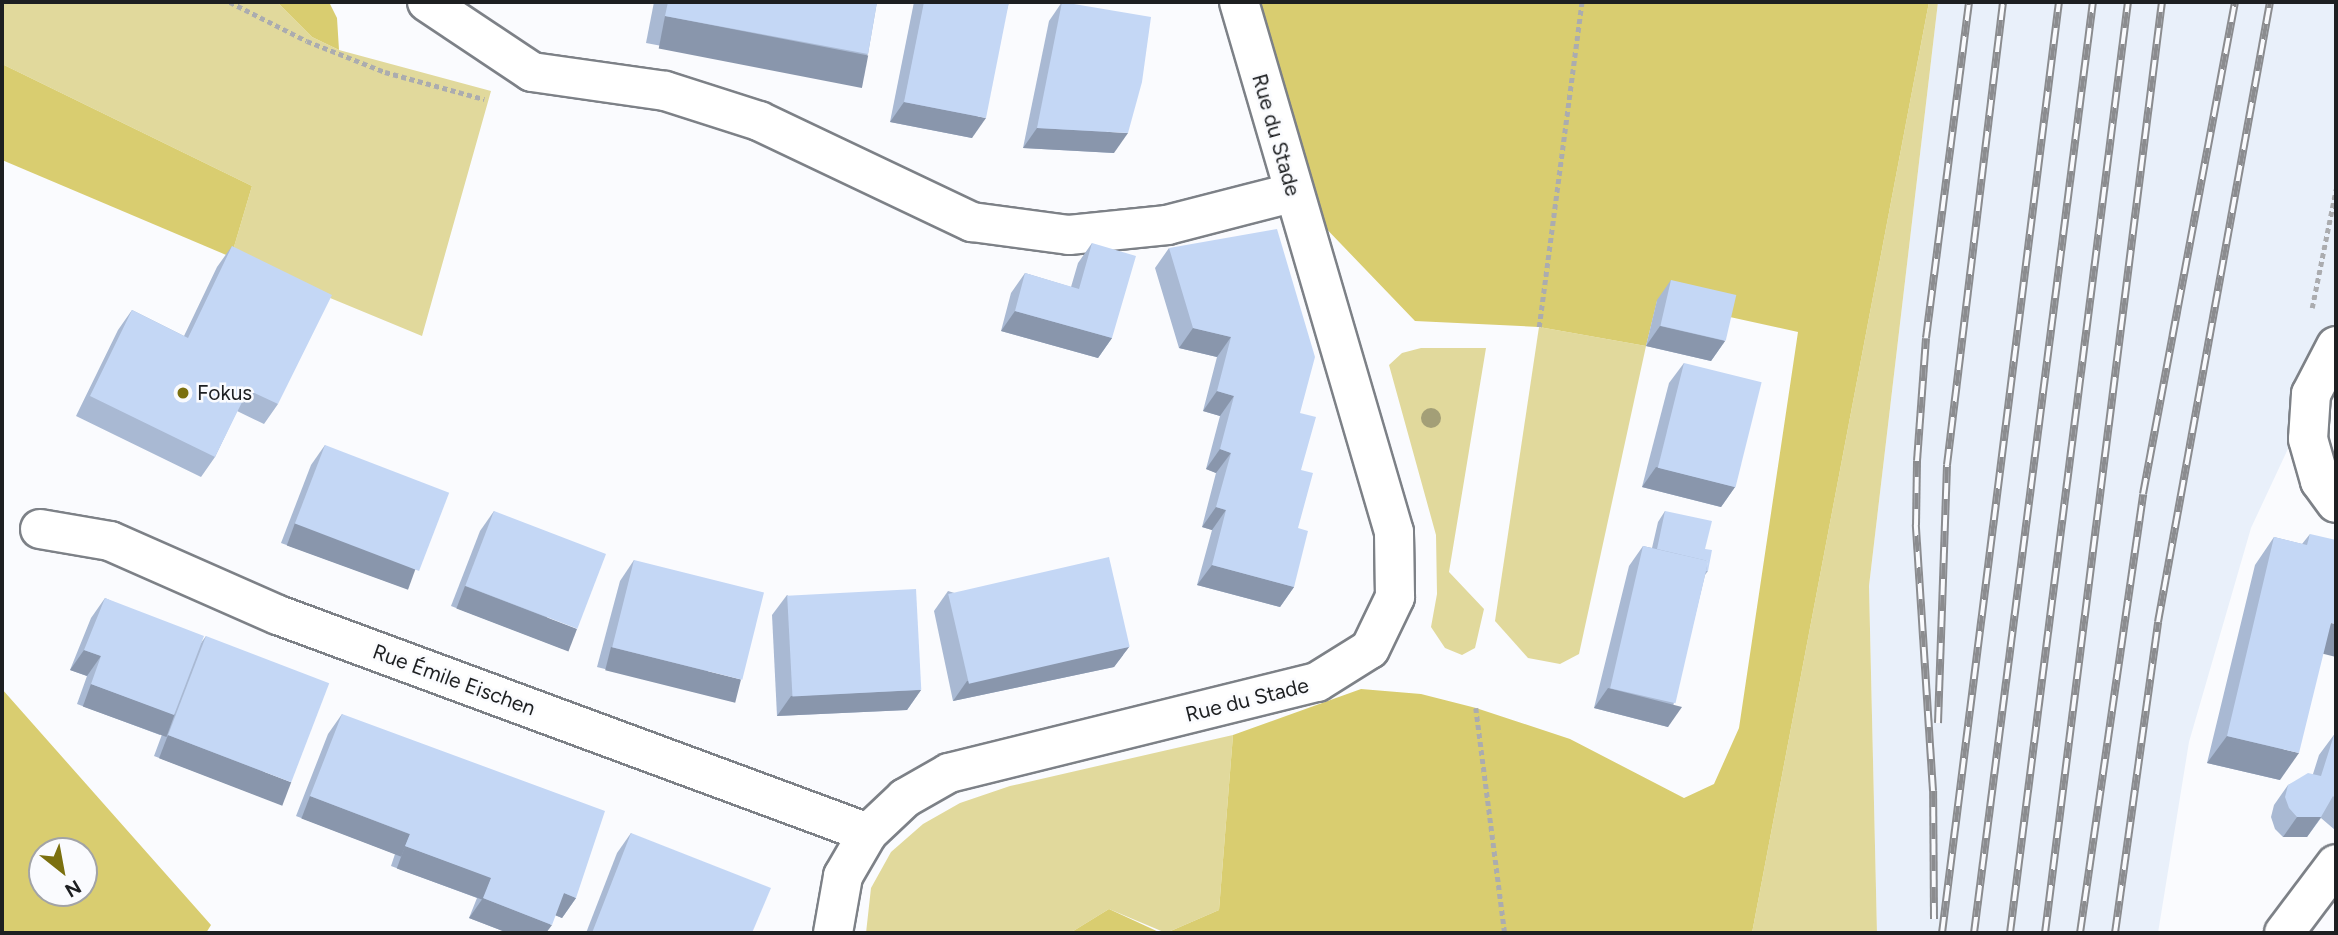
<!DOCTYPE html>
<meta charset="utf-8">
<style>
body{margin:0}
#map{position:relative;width:2338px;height:935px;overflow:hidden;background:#fafbfe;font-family:Figtree,sans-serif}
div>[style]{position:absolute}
.built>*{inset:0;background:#e9f0fa}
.green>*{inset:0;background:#e1d99c}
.forest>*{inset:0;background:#d9cd70}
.path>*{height:4.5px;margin-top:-2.25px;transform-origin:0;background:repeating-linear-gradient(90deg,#abacaf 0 5px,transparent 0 8.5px)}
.roads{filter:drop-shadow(2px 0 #7d8187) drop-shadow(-2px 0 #7d8187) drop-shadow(0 2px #7d8187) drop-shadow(0 -2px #7d8187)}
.minor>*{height:38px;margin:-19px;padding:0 19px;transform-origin:19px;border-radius:19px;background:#fff}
.rail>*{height:8px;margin-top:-4px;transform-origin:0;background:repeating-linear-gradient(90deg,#fafbfe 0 16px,#8b8c8f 0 32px);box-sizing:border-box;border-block:2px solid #8b8c8f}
.trees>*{width:20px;height:20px;margin:-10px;border-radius:50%;background:#a39f77}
.wall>*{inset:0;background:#a9b9d3}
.shaded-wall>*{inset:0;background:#8996ac;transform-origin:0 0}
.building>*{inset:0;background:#c4d7f5;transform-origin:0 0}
.dots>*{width:19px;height:19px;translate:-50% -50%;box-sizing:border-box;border:4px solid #fafbfe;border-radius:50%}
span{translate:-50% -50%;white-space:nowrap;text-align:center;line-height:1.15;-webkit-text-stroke:5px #fafbfe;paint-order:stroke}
.street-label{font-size:21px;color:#1d1f21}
.poi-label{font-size:21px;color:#1d1f21}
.left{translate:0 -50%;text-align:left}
.frame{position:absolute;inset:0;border:4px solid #1d1f21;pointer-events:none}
.north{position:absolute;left:28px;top:837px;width:70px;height:70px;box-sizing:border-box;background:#fafbfe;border:2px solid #a2a3a6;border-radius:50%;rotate:149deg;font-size:19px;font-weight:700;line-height:28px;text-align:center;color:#1d1f21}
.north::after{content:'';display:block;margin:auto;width:24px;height:32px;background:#7b700f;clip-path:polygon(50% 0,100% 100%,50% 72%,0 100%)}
</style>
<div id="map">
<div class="built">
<i style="clip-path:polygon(1938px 2px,2336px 2px,2336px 346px,2251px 528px,2189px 742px,2158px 933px,1877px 933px,1869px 586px)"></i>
</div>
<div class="green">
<i style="clip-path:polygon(2px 2px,277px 2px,312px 37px,339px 50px,491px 91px,422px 336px,231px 257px,252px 186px,2px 64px)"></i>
<i style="clip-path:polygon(1929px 2px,1938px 2px,1869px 586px,1877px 933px,1752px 933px)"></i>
<i style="clip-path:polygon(1539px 327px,1646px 346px,1579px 654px,1560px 664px,1528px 658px,1495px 621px)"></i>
<i style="clip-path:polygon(1421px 348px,1486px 348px,1449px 572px,1484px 609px,1475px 648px,1462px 655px,1445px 648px,1431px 627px,1437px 594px,1436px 535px,1389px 365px,1402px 353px)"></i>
<i style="clip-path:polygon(1233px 735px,1219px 910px,1166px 933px,1109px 909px,1070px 933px,866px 933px,871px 888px,891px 852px,923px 824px,960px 803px,1010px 786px)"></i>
</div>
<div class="forest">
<i style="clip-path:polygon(277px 2px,329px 2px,337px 18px,339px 50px,312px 37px)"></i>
<i style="clip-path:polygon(1239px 2px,1929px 2px,1752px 933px,1166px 933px,1219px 910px,1233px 735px,1361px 689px,1421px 694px,1476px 708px,1570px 739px,1684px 798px,1714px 784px,1739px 728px,1798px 332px,1657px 301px,1646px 346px,1539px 327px,1415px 321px,1292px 193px)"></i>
<i style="clip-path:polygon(2px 64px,252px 186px,231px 257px,2px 160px)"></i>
<i style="clip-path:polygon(evenodd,2px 689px,211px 925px,206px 933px,2px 933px,2px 689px,84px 851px,84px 893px,42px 893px,42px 851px,84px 851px)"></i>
<i style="clip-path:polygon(1109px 909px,1161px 933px,1070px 933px)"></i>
</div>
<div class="path">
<i style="left:230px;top:2px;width:86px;rotate:26.9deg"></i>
<i style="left:307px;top:41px;width:84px;rotate:21.7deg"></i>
<i style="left:385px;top:72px;width:103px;rotate:15.3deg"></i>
<i style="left:2312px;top:308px;width:121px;rotate:-78.6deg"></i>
<i style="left:1539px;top:327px;width:328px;rotate:-82.5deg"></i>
<i style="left:1476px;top:708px;width:227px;rotate:82.7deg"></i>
</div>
<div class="roads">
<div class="minor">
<i style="left:427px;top:2px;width:126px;rotate:33.7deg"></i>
<i style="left:532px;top:72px;width:134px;rotate:8.1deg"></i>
<i style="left:665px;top:91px;width:99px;rotate:17.7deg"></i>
<i style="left:759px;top:121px;width:236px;rotate:25.4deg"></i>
<i style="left:972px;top:222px;width:98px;rotate:7.6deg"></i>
<i style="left:1069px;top:235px;width:99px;rotate:-5.8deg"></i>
<i style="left:1167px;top:225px;width:129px;rotate:-14.4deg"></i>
<i style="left:2336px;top:346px;width:54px;rotate:117.5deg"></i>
<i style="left:2311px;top:394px;width:45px;rotate:93.8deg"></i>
<i style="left:2308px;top:439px;width:44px;rotate:74.1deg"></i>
<i style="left:2320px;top:481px;width:27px;rotate:54deg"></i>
<i style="left:40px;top:529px;width:71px;rotate:9.7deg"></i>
<i style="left:110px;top:541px;width:184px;rotate:23.8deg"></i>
<i style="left:278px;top:615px;width:629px;rotate:20.28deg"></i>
<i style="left:833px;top:933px;width:58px;rotate:-80deg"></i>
<i style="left:843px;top:876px;width:50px;rotate:-59.8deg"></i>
<i style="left:868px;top:833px;width:51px;rotate:-43.4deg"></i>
<i style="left:905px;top:798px;width:51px;rotate:-29.6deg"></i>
<i style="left:949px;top:773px;width:379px;rotate:-13.9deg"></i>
<i style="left:1317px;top:682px;width:62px;rotate:-31.9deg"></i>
<i style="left:1370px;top:649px;width:58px;rotate:-64.3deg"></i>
<i style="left:1395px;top:597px;width:65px;rotate:-90.9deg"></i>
<i style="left:1394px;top:532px;width:552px;rotate:-106.3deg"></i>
<i style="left:2284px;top:933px;width:86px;rotate:-53deg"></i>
</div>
</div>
<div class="rail">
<i style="left:1938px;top:723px;width:258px;rotate:-88deg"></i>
<i style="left:1947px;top:465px;width:466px;rotate:-83.1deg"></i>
<i style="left:1934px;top:919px;width:128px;rotate:-90.4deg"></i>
<i style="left:1933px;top:791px;width:267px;rotate:-93.7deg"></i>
<i style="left:1916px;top:525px;width:64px;rotate:-89.1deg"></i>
<i style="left:1917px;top:461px;width:123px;rotate:-85.8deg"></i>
<i style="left:1926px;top:338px;width:339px;rotate:-82.7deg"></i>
<i style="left:1942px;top:933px;width:938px;rotate:-82.84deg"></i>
<i style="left:1974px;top:933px;width:939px;rotate:-82.72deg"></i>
<i style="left:2010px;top:933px;width:938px;rotate:-82.78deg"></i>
<i style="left:2045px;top:933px;width:938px;rotate:-82.84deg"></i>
<i style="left:2080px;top:933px;width:443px;rotate:-81.8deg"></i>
<i style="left:2143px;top:494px;width:501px;rotate:-79.41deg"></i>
<i style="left:2115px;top:933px;width:314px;rotate:-82.1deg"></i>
<i style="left:2158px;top:622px;width:630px;rotate:-79.76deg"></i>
</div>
<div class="trees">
<i style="left:1431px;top:418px"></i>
</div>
<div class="wall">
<i style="clip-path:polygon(654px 2px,877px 2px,868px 54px,848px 81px,646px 43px)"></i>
<i style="clip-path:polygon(914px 2px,1009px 2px,972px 138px,890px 122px)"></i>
<i style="clip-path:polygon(1062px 2px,1114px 153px,1023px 148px,1049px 21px)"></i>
<i style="clip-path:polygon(1092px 243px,1112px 338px,1098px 358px,1001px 331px,1011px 293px,1025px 273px,1071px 287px,1078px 263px)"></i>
<i style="clip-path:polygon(232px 246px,278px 404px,264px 424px,237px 411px,215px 457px,201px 477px,76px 416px,118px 330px,132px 310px,184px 336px,217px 267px)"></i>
<i style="clip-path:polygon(1169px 248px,1300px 413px,1301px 470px,1294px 587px,1280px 607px,1197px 585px,1212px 530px,1202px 527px,1216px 473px,1206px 469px,1220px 416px,1203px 411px,1217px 357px,1179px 348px,1155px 268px)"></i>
<i style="clip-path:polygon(1671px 280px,1725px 341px,1711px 361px,1646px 346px,1657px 300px)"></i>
<i style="clip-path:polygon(1684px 363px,1735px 487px,1721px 507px,1642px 487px,1669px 383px)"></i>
<i style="clip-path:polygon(325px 445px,416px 567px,402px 587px,281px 543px,311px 465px)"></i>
<i style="clip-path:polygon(494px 511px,563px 649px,451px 606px,480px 531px)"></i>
<i style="clip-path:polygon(1665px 511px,1705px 549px,1708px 571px,1705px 575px,1668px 727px,1594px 708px,1629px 566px,1643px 546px,1652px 548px,1658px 522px)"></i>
<i style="clip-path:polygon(2310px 534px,2280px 780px,2207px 763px,2255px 565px,2274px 537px,2302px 544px)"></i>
<i style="clip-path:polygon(634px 560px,727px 700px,597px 667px,620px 581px)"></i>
<i style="clip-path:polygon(948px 591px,1129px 647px,1114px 667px,953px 701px,934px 611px)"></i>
<i style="clip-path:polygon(787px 595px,921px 690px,907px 710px,777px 716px,772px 615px)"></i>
<i style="clip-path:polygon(105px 598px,201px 643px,206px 636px,277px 803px,154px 756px,164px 729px,160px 735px,77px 704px,87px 676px,70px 670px,91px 618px)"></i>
<i style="clip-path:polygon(342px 714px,576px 898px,562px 918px,555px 915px,546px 933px,508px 933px,469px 918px,477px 898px,391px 866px,395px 854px,296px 816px,328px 734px)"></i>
<i style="clip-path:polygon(2336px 732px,2336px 828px,2335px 830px,2321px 818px,2307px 837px,2283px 837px,2275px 829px,2271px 817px,2274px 805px,2288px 785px,2313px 774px,2319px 755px)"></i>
<i style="clip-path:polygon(631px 833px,752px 933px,586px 933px,617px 853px)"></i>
</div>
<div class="shaded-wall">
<i style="left:665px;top:16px;width:207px;height:33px;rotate:11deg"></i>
<i style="clip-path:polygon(904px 102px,986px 118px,972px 138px,890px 122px)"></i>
<i style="clip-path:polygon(1037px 128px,1128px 133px,1114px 153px,1023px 148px)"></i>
<i style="clip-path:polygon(1015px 311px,1112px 338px,1098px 358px,1001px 331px)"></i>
<i style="clip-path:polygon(1660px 326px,1725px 341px,1711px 361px,1646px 346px)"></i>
<i style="clip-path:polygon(1193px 328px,1231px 337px,1217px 357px,1179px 348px)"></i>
<i style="clip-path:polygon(1217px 391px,1234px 396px,1220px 416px,1203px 411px)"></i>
<i style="clip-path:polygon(1220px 449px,1231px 453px,1216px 473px,1206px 469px)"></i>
<i style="clip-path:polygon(1656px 467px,1735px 487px,1721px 507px,1642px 487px)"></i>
<i style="clip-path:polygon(1216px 507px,1226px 510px,1212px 530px,1202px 527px)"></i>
<i style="left:295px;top:523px;width:129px;height:24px;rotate:20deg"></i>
<i style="clip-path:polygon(1212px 565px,1294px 587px,1280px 607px,1197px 585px)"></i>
<i style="left:465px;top:586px;width:120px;height:24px;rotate:21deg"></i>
<i style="clip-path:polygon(2331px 623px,2336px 624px,2336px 657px,2312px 651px)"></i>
<i style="left:611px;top:647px;width:134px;height:24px;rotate:14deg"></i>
<i style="clip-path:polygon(1129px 647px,1114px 667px,953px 701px,967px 681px)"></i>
<i style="clip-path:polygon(84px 650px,101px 656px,87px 676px,70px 670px)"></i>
<i style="left:91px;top:684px;width:89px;height:24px;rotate:20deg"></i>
<i style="clip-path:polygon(1608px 688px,1682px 707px,1668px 727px,1594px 708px)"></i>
<i style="clip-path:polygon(921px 690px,907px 710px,777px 716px,791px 696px)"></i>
<i style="left:168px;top:735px;width:132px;height:25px;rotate:21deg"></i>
<i style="clip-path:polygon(2227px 736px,2299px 753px,2280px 780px,2207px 763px)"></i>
<i style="left:310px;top:796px;width:107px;height:24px;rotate:21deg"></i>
<i style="clip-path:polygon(2297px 817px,2321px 817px,2307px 837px,2283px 837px)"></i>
<i style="left:405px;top:846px;width:92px;height:24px;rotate:20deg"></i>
<i style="clip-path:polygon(564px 893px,576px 898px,562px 918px,550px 913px)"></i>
<i style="clip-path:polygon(483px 898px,552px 925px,546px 933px,508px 933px,469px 918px)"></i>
</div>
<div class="building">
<i style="clip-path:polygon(668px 2px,877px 2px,868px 54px,665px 16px)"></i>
<i style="clip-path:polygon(924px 2px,1009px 2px,986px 118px,904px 102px)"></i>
<i style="clip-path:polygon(1062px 2px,1151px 17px,1142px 82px,1128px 133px,1037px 128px)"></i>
<i style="clip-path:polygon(1277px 229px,1315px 357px,1300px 413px,1316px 417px,1301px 470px,1313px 473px,1298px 528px,1308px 531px,1294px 587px,1212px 565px,1226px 510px,1216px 507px,1231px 453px,1220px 449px,1234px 396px,1217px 391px,1231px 337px,1193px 328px,1169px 248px)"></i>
<i style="clip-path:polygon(1092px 243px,1136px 256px,1112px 338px,1015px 311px,1025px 273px,1079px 289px)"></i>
<i style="clip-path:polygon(232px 246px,332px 295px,278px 404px,248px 390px,215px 457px,90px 396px,132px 310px,188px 338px)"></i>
<i style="left:1671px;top:280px;width:67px;height:47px;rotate:13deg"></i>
<i style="left:1684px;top:363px;width:80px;height:108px;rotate:14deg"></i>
<i style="left:325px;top:445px;width:133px;height:84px;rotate:21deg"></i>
<i style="left:494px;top:511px;width:120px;height:80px;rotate:21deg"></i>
<i style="clip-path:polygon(1665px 511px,1712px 521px,1705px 549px,1712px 550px,1708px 571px,1706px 571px,1708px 561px,1657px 549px)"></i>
<i style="clip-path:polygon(2310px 534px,2336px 540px,2336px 624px,2331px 623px,2299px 753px,2227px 736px,2274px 537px,2307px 545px)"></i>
<i style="left:1643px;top:546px;width:67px;height:146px;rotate:13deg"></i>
<i style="left:1109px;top:557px;width:92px;height:165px;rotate:77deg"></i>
<i style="left:634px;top:560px;width:134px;height:90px;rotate:14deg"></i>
<i style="left:916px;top:589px;width:101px;height:129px;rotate:87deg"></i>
<i style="clip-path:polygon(105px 598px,204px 636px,174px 715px,91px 684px,101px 656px,84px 650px)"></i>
<i style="left:206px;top:636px;width:132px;height:106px;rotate:21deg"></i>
<i style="clip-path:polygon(342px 714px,605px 811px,576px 898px,564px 893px,552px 925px,483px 898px,491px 878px,405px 846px,410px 834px,310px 796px)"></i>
<i style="clip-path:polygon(2336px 732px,2336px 799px,2333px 796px,2321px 817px,2297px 817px,2289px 808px,2285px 797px,2288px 785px,2308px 773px,2321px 776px,2334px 735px)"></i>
<i style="clip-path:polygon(631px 833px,771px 888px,752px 933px,592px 933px)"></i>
</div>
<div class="dots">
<i style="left:183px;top:393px;background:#7b700f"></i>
</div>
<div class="street-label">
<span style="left:1276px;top:135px;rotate:74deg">Rue du Stade</span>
<span style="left:454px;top:680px;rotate:20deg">Rue Émile Eischen</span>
<span style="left:1247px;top:700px;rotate:-14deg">Rue du Stade</span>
</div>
<div class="poi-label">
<span class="left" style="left:197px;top:393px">Fokus</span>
</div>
<div class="frame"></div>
<div class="north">N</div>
</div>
